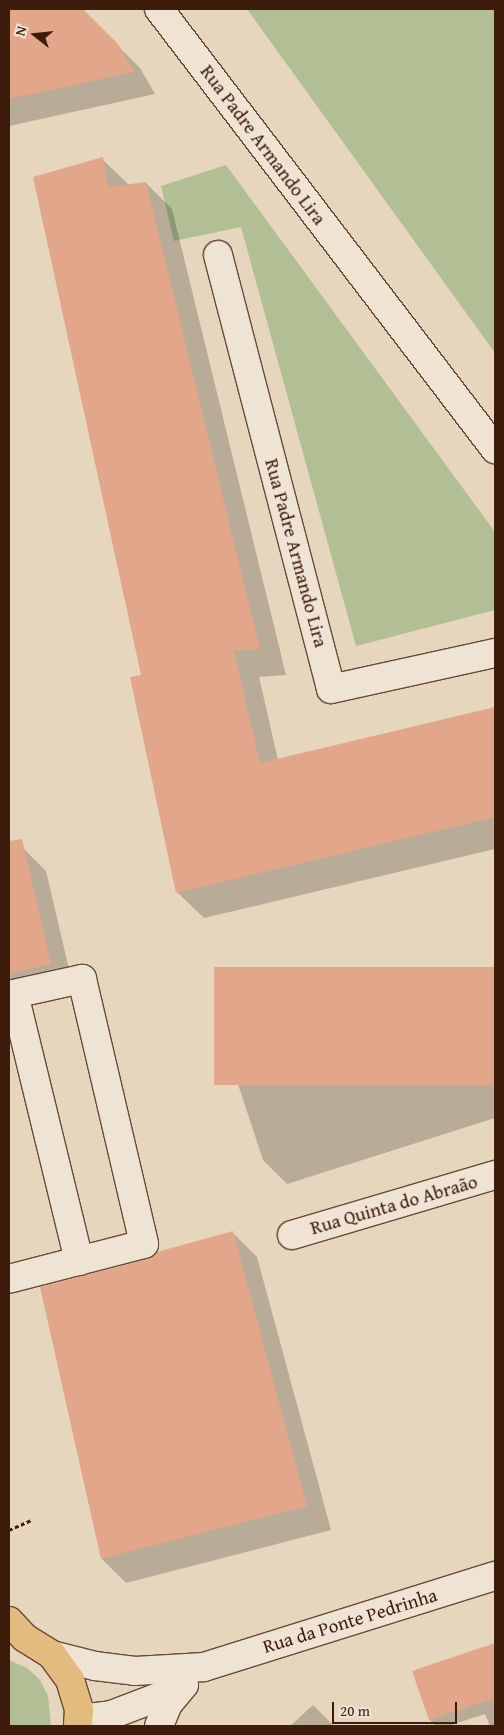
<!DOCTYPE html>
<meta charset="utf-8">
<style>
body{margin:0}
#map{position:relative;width:504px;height:1735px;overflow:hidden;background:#e6d6bd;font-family:"Gentium Book Plus",serif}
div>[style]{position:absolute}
.green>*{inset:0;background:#b2be94}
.shadow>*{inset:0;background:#0003}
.building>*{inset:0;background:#e2a68a;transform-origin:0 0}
.path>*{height:3px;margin-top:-1.5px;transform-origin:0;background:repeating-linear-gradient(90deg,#3d1c0b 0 4px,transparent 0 6.5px)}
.roads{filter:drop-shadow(1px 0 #674a38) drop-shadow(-1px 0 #674a38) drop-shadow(0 1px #674a38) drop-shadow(0 -1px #674a38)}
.street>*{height:28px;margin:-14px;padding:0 14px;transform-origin:14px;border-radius:14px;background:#efe4d4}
.secondary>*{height:28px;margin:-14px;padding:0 14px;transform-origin:14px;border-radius:14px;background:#efe4d4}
.primary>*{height:28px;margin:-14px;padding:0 14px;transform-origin:14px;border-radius:14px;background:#e3bb7e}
span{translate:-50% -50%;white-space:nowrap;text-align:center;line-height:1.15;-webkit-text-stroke:4px #efe4d4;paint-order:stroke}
.street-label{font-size:19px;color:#3d1c0b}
.frame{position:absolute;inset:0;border:10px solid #3d1c0b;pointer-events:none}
.north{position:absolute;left:10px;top:10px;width:50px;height:50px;-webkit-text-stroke:4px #efe4d4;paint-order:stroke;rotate:286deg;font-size:14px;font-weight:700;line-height:20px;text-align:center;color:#3d1c0b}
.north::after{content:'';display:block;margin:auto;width:18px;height:22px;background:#3d1c0b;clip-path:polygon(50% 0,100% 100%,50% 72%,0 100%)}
.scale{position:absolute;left:332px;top:1702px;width:125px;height:22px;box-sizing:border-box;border:2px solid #3d1c0b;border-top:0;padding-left:6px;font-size:15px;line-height:18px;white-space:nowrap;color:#3d1c0b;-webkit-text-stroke:4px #efe4d4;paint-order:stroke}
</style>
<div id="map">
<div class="green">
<i style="clip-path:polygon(247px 9px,495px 9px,495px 353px)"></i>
<i style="clip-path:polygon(226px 165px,495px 532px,495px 610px,356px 646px,241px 227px,174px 241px,161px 186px)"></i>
<i style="clip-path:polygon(9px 1660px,27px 1668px,40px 1680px,48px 1696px,51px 1726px,9px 1726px)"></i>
</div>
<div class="shadow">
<i style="clip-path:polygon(9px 9px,81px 9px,140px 68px,155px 94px,9px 126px)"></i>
<i style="clip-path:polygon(102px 159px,129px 185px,146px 183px,172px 209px,286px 675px,259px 677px,278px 760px,495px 708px,495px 849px,204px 918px,177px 892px,143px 677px)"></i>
<i style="clip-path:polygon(24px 849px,46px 871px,73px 986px,9px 1001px,9px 852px)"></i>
<i style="clip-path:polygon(495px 968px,495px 1118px,287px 1184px,263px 1160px,228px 1054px)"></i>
<i style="clip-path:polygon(233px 1233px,257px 1257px,331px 1530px,126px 1583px,102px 1559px,148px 1260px)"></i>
<i style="clip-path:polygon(495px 1644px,495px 1726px,490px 1726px,485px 1714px,448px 1726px,436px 1726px,430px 1720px,413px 1672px)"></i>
<i style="clip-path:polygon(313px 1705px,334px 1726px,290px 1726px)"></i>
</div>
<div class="building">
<i style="clip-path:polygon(9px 9px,83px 9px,118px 44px,134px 72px,9px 99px)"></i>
<i style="clip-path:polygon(103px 157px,108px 187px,146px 182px,260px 649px,234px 651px,260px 763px,495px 707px,495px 817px,176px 893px,130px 677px,141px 675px,33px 177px)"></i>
<i style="clip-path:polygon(22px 839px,51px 964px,9px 974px,9px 841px)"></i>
<i style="left:495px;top:967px;width:118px;height:281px;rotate:90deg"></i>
<i style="clip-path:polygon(233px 1231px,307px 1506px,101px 1559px,40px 1287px,148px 1259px,157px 1252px)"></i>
<i style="clip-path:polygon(495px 1643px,495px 1698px,429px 1720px,412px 1671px)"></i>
</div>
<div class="path">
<i style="left:9px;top:1530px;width:24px;rotate:-24deg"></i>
</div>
<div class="roads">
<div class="street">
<i style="left:159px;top:9px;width:554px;rotate:52.63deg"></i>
<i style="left:218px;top:255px;width:448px;rotate:75.4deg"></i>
<i style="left:331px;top:689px;width:168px;rotate:-12.4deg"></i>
<i style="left:14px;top:994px;width:275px;rotate:76.3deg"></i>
<i style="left:9px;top:995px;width:75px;rotate:-12.4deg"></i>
<i style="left:82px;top:979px;width:272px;rotate:76.8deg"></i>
<i style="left:144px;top:1244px;width:139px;rotate:165.5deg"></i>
<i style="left:292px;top:1235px;width:212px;rotate:-16.5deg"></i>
</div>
<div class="secondary">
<i style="left:52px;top:1655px;width:44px;rotate:14.3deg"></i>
<i style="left:95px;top:1666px;width:40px;rotate:7.1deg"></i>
<i style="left:135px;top:1671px;width:69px;rotate:-3.3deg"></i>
<i style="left:204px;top:1667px;width:305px;rotate:-17.4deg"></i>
<i style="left:79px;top:1719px;width:32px;rotate:-7deg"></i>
<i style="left:111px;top:1715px;width:73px;rotate:-20.9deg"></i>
<i style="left:159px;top:1726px;width:24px;rotate:-68deg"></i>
<i style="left:168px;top:1704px;width:25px;rotate:-50deg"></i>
</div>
<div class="primary">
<i style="left:9px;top:1621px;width:23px;rotate:47deg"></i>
<i style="left:25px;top:1638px;width:32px;rotate:32deg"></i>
<i style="left:52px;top:1655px;width:31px;rotate:54deg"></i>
<i style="left:70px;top:1680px;width:31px;rotate:73deg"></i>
<i style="left:79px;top:1710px;width:16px;rotate:94deg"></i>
</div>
</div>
<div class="street-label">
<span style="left:263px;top:145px;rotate:53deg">Rua Padre Armando Lira</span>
<span style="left:296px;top:553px;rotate:75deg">Rua Padre Armando Lira</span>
<span style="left:394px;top:1205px;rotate:-16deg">Rua Quinta do Abraão</span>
<span style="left:350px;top:1621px;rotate:-17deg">Rua da Ponte Pedrinha</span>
</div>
<div class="frame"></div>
<div class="north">N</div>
<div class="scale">20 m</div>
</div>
